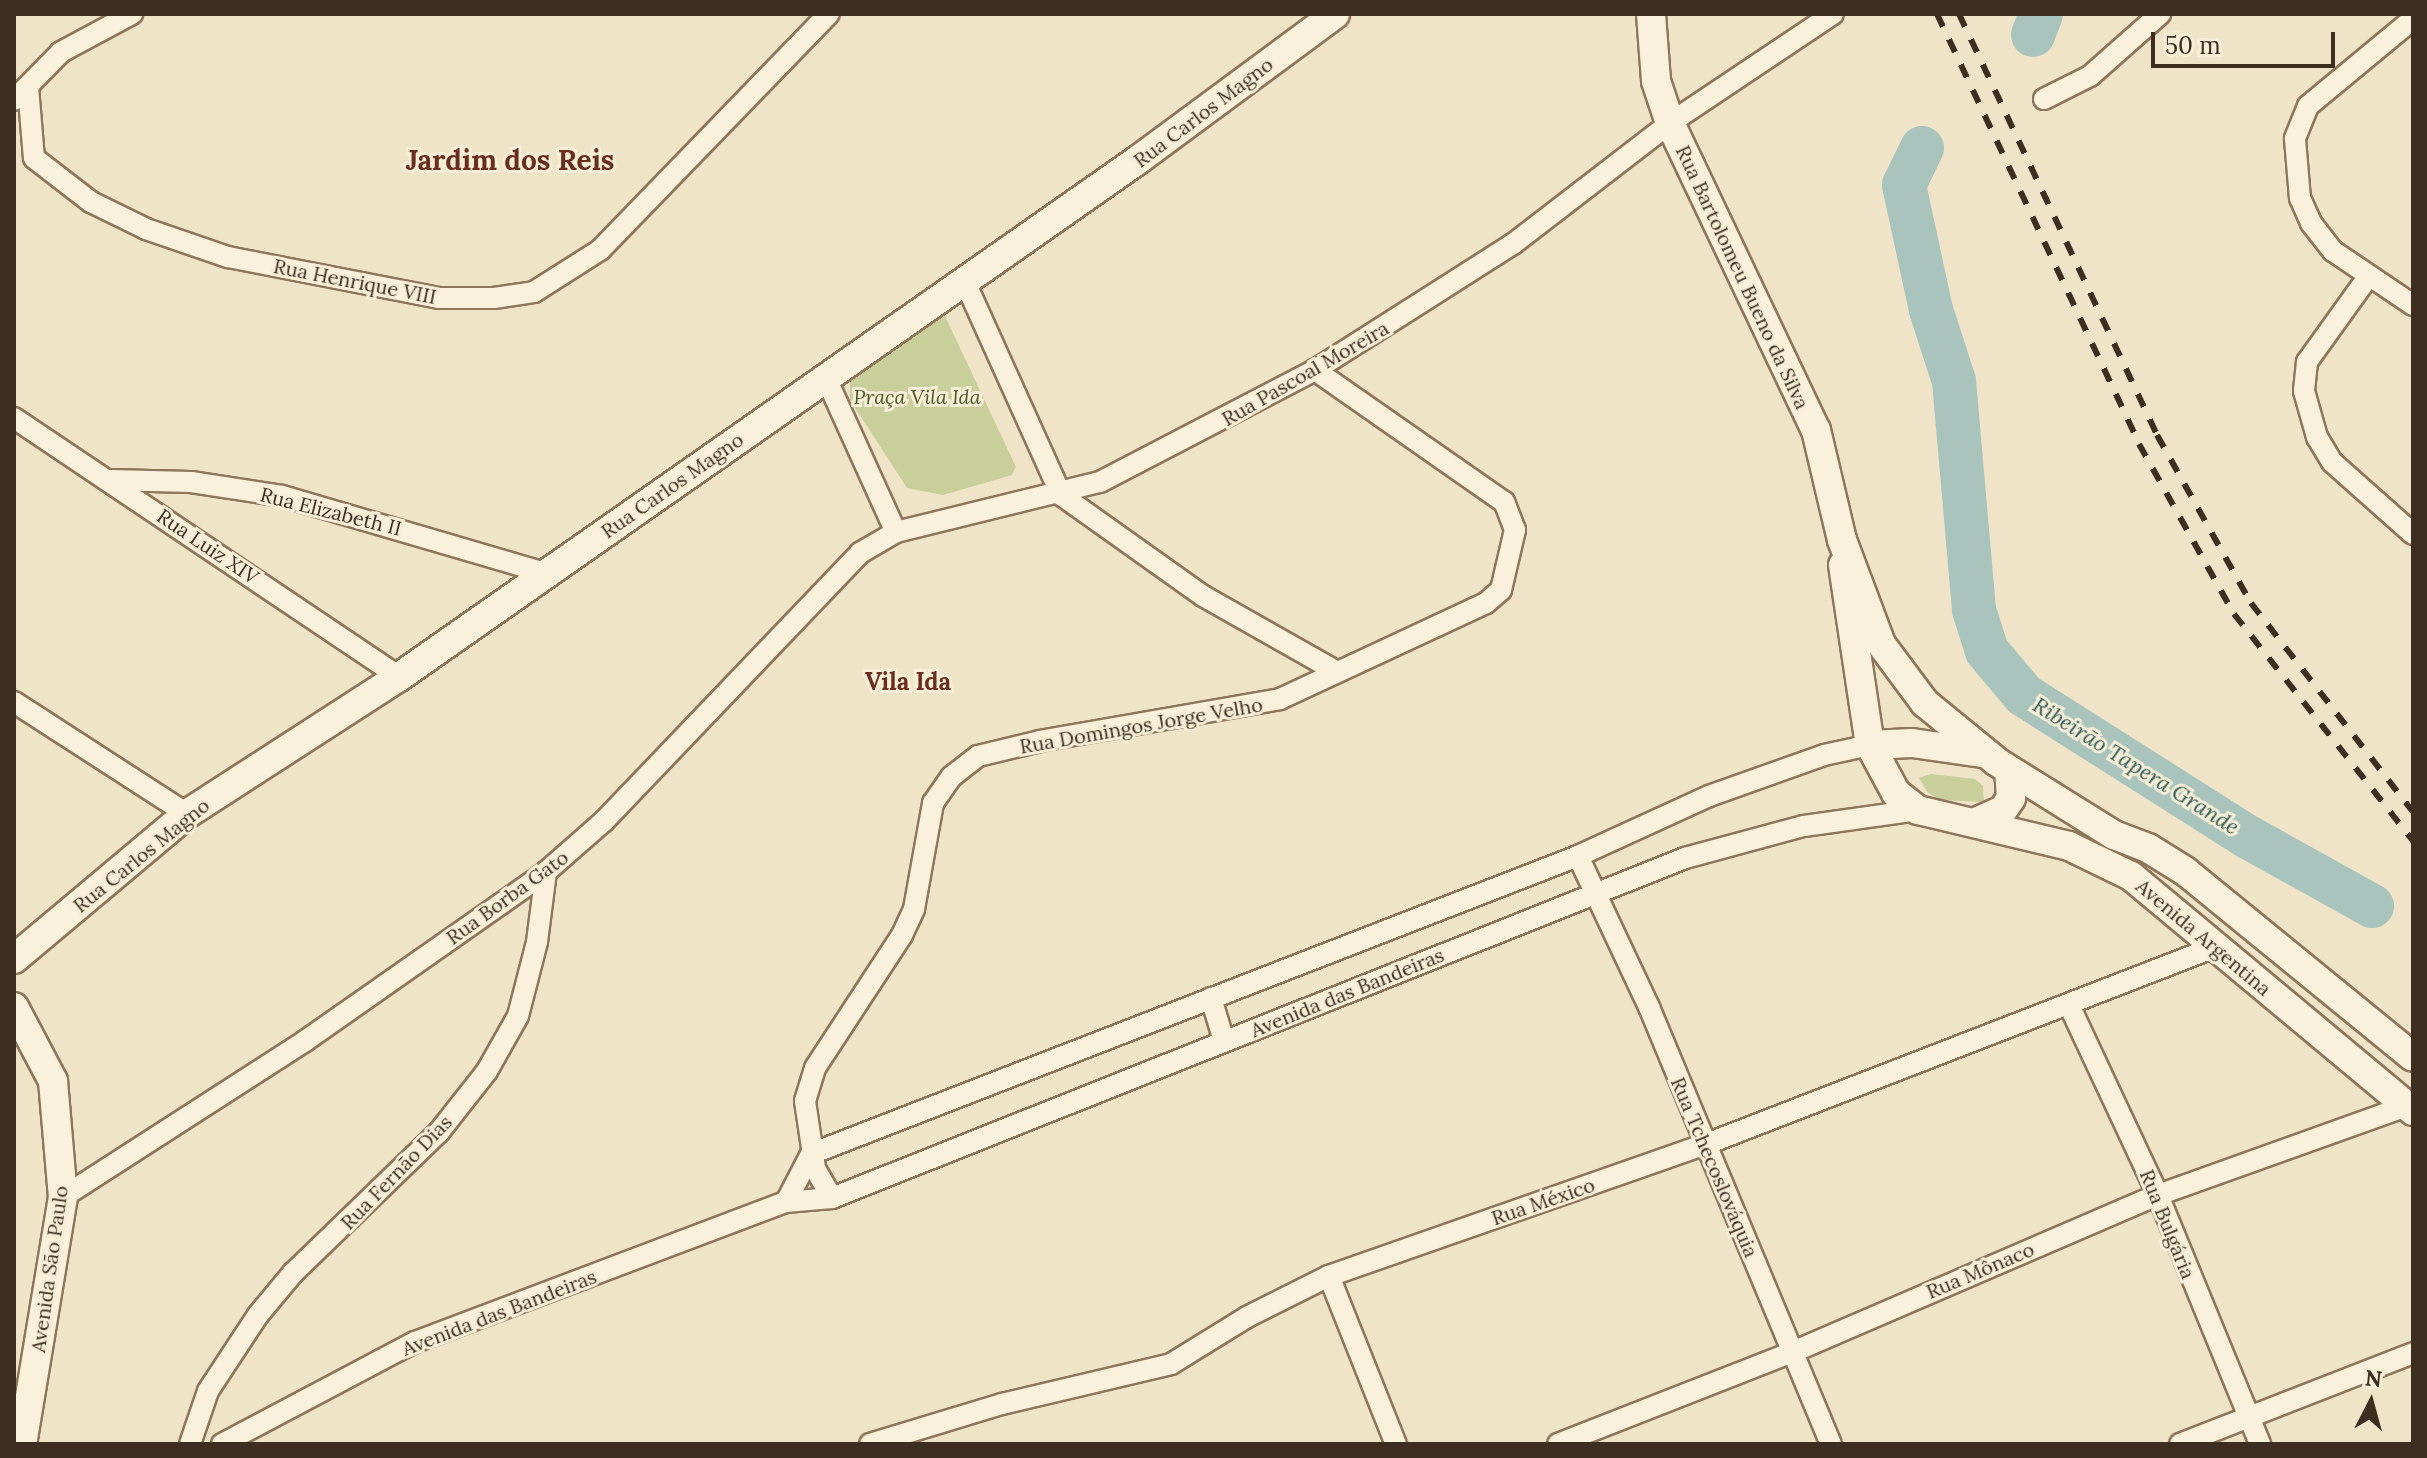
<!DOCTYPE html>
<meta charset="utf-8">
<style>
body{margin:0}
#map{position:relative;width:2427px;height:1458px;overflow:hidden;background:#f0e4c8;font-family:Lora,serif}
div>[style]{position:absolute}
.green>*{inset:0;background:#c9cf9b}
.river>*{height:44px;margin:-22px;padding:0 22px;transform-origin:22px;border-radius:22px;background:#a9c4bc}
.roads{filter:drop-shadow(2px 0 #8d765c) drop-shadow(-2px 0 #8d765c) drop-shadow(0 2px #8d765c) drop-shadow(0 -2px #8d765c)}
.street>*{height:20px;margin:-10px;padding:0 10px;transform-origin:10px;border-radius:10px;background:#faf1dc}
.secondary>*{height:28px;margin:-14px;padding:0 14px;transform-origin:14px;border-radius:14px;background:#faf1dc}
.rail>*{height:6px;margin-top:-3px;transform-origin:0;background:repeating-linear-gradient(90deg,#3d2e20 0 14px,transparent 0 28px)}
span{translate:-50% -50%;white-space:nowrap;text-align:center;line-height:1.15;-webkit-text-stroke:6px #f7eed8;paint-order:stroke}
.street-label{font-size:20px;color:#3d2e20}
.park-label{font-size:20px;color:#4d5a26;font-style:italic}
.water-label{font-size:22px;color:#2f5d5a;font-style:italic}
.quarter-label{font-size:24px;color:#6b2e1e;font-weight:700}
.district-label{font-size:28px;color:#6b2e1e;font-weight:700}
.frame{position:absolute;inset:0;border:16px solid #3d2e20;pointer-events:none}
.north{position:absolute;left:2331px;top:1362px;width:80px;height:80px;-webkit-text-stroke:6px #f7eed8;paint-order:stroke;rotate:6deg;font-size:22px;font-weight:700;line-height:32px;text-align:center;color:#3d2e20}
.north::after{content:'';display:block;margin:auto;width:28px;height:36px;background:#3d2e20;clip-path:polygon(50% 0,100% 100%,50% 72%,0 100%)}
.scale{position:absolute;left:2151px;top:32px;width:184px;height:36px;box-sizing:border-box;border:4px solid #3d2e20;border-top:0;padding-left:10px;font-size:24px;line-height:28px;white-space:nowrap;color:#3d2e20;-webkit-text-stroke:6px #f7eed8;paint-order:stroke}
</style>
<div id="map">
<div class="green">
<i style="clip-path:polygon(945px 316px,1016px 467px,1012px 475px,943px 495px,907px 488px,850px 400px,850px 374px,895px 338px)"></i>
<i style="clip-path:polygon(1931px 774px,1975px 779px,1983px 786px,1984px 802px,1941px 800px,1928px 793px,1919px 778px)"></i>
</div>
<div class="river">
<i style="left:2033px;top:35px;width:22px;rotate:-69deg"></i>
<i style="left:1922px;top:148px;width:41px;rotate:115.9deg"></i>
<i style="left:1904px;top:185px;width:128px;rotate:77.8deg"></i>
<i style="left:1931px;top:310px;width:75px;rotate:72.1deg"></i>
<i style="left:1954px;top:381px;width:230px;rotate:85deg"></i>
<i style="left:1974px;top:610px;width:43px;rotate:72.4deg"></i>
<i style="left:1987px;top:651px;width:57px;rotate:49.9deg"></i>
<i style="left:2024px;top:695px;width:265px;rotate:32.4deg"></i>
<i style="left:2248px;top:837px;width:142px;rotate:29.1deg"></i>
</div>
<div class="roads">
<div class="street">
<i style="left:2413px;top:19px;width:136px;rotate:140.4deg"></i>
<i style="left:2308px;top:106px;width:35px;rotate:112deg"></i>
<i style="left:2295px;top:139px;width:59px;rotate:85.2deg"></i>
<i style="left:2300px;top:198px;width:27px;rotate:66deg"></i>
<i style="left:2311px;top:223px;width:36px;rotate:52deg"></i>
<i style="left:2333px;top:251px;width:97px;rotate:34deg"></i>
<i style="left:28px;top:87px;width:71px;rotate:85.2deg"></i>
<i style="left:34px;top:158px;width:72px;rotate:37.7deg"></i>
<i style="left:91px;top:202px;width:61px;rotate:26.1deg"></i>
<i style="left:146px;top:229px;width:87px;rotate:18.9deg"></i>
<i style="left:228px;top:257px;width:215px;rotate:11deg"></i>
<i style="left:439px;top:298px;width:55px"></i>
<i style="left:494px;top:298px;width:40px;rotate:-8.5deg"></i>
<i style="left:534px;top:292px;width:78px;rotate:-32.5deg"></i>
<i style="left:600px;top:250px;width:329px;rotate:-45.9deg"></i>
<i style="left:2044px;top:99px;width:51px;rotate:-26.6deg"></i>
<i style="left:2090px;top:76px;width:94px;rotate:-41.5deg"></i>
<i style="left:14px;top:100px;width:67px;rotate:-45.6deg"></i>
<i style="left:61px;top:52px;width:81px;rotate:-28.2deg"></i>
<i style="left:2368px;top:277px;width:105px;rotate:125.7deg"></i>
<i style="left:2307px;top:362px;width:29px;rotate:96deg"></i>
<i style="left:2304px;top:391px;width:48px;rotate:74.2deg"></i>
<i style="left:2317px;top:437px;width:29px;rotate:59deg"></i>
<i style="left:2332px;top:462px;width:108px;rotate:41.6deg"></i>
<i style="left:965px;top:282px;width:234px;rotate:65.7deg"></i>
<i style="left:1061px;top:495px;width:174px;rotate:35.4deg"></i>
<i style="left:1203px;top:596px;width:150px;rotate:29.5deg"></i>
<i style="left:826px;top:378px;width:169px;rotate:65.6deg"></i>
<i style="left:14px;top:418px;width:464px;rotate:33.9deg"></i>
<i style="left:111px;top:480px;width:80px;rotate:1.4deg"></i>
<i style="left:191px;top:482px;width:92px;rotate:8.7deg"></i>
<i style="left:282px;top:496px;width:275px;rotate:16.3deg"></i>
<i style="left:14px;top:702px;width:206px;rotate:32.9deg"></i>
<i style="left:1578px;top:856px;width:167px;rotate:64.8deg"></i>
<i style="left:1649px;top:1007px;width:473px;rotate:67.4deg"></i>
<i style="left:1211px;top:998px;width:45px;rotate:73.2deg"></i>
<i style="left:2070px;top:1007px;width:208px;rotate:64.9deg"></i>
<i style="left:2158px;top:1195px;width:269px;rotate:67.7deg"></i>
<i style="left:63px;top:1197px;width:288px;rotate:-32.8deg"></i>
<i style="left:305px;top:1041px;width:294px;rotate:-35deg"></i>
<i style="left:546px;top:872px;width:77px;rotate:-41.3deg"></i>
<i style="left:604px;top:821px;width:371px;rotate:-46.3deg"></i>
<i style="left:860px;top:553px;width:42px;rotate:-30.3deg"></i>
<i style="left:896px;top:532px;width:210px;rotate:-13.8deg"></i>
<i style="left:1100px;top:482px;width:242px;rotate:-27.5deg"></i>
<i style="left:1315px;top:370px;width:235px;rotate:-32.5deg"></i>
<i style="left:1513px;top:244px;width:198px;rotate:-37.6deg"></i>
<i style="left:1670px;top:123px;width:196px;rotate:-33.8deg"></i>
<i style="left:832px;top:1198px;width:34px;rotate:-120deg"></i>
<i style="left:815px;top:1168px;width:68px;rotate:-98.5deg"></i>
<i style="left:805px;top:1101px;width:34px;rotate:-73deg"></i>
<i style="left:815px;top:1068px;width:159px;rotate:-56.8deg"></i>
<i style="left:902px;top:935px;width:29px;rotate:-65deg"></i>
<i style="left:914px;top:909px;width:108px;rotate:-79.8deg"></i>
<i style="left:933px;top:803px;width:32px;rotate:-55deg"></i>
<i style="left:951px;top:777px;width:34px;rotate:-38deg"></i>
<i style="left:978px;top:756px;width:64px;rotate:-13.6deg"></i>
<i style="left:1040px;top:741px;width:244px;rotate:-9.9deg"></i>
<i style="left:1280px;top:699px;width:227px;rotate:-25deg"></i>
<i style="left:1486px;top:603px;width:20px;rotate:-41deg"></i>
<i style="left:1501px;top:590px;width:62px;rotate:-76.9deg"></i>
<i style="left:1515px;top:530px;width:30px;rotate:-111deg"></i>
<i style="left:1504px;top:502px;width:231px;rotate:-145.1deg"></i>
<i style="left:786px;top:1202px;width:54px;rotate:-62.5deg"></i>
<i style="left:811px;top:1154px;width:823px;rotate:-21.23deg"></i>
<i style="left:1578px;top:856px;width:144px;rotate:-24.6deg"></i>
<i style="left:1709px;top:796px;width:122px;rotate:-19.6deg"></i>
<i style="left:1824px;top:755px;width:47px;rotate:-12.3deg"></i>
<i style="left:1329px;top:1276px;width:181px;rotate:68.3deg"></i>
<i style="left:190px;top:1444px;width:56px;rotate:-71.2deg"></i>
<i style="left:208px;top:1391px;width:91px;rotate:-56.7deg"></i>
<i style="left:258px;top:1315px;width:55px;rotate:-50.2deg"></i>
<i style="left:293px;top:1273px;width:203px;rotate:-44deg"></i>
<i style="left:439px;top:1132px;width:78px;rotate:-51.8deg"></i>
<i style="left:487px;top:1071px;width:63px;rotate:-60.6deg"></i>
<i style="left:518px;top:1016px;width:76px;rotate:-75.6deg"></i>
<i style="left:537px;top:942px;width:71px;rotate:-82.7deg"></i>
<i style="left:222px;top:1444px;width:218px;rotate:-27.9deg"></i>
<i style="left:415px;top:1342px;width:397px;rotate:-20.7deg"></i>
<i style="left:786px;top:1202px;width:46px;rotate:-5deg"></i>
<i style="left:832px;top:1198px;width:918px;rotate:-21.73deg"></i>
<i style="left:1685px;top:858px;width:123px;rotate:-15.1deg"></i>
<i style="left:1804px;top:826px;width:115px;rotate:-8deg"></i>
<i style="left:870px;top:1444px;width:138px;rotate:-16.9deg"></i>
<i style="left:1002px;top:1404px;width:174px;rotate:-13.3deg"></i>
<i style="left:1171px;top:1364px;width:89px;rotate:-31.7deg"></i>
<i style="left:1247px;top:1317px;width:92px;rotate:-26.6deg"></i>
<i style="left:1329px;top:1276px;width:397px;rotate:-19.3deg"></i>
<i style="left:1704px;top:1145px;width:548px;rotate:-21.18deg"></i>
<i style="left:1558px;top:1444px;width:255px;rotate:-21.4deg"></i>
<i style="left:1795px;top:1351px;width:395px;rotate:-23.3deg"></i>
<i style="left:2158px;top:1195px;width:263px;rotate:-19.7deg"></i>
<i style="left:2180px;top:1444px;width:250px;rotate:-21.3deg"></i>
</div>
<div class="secondary">
<i style="left:1651px;top:14px;width:67px;rotate:85.7deg"></i>
<i style="left:1656px;top:81px;width:44px;rotate:71.6deg"></i>
<i style="left:1670px;top:123px;width:340px;rotate:64.6deg"></i>
<i style="left:1816px;top:430px;width:113px;rotate:76.7deg"></i>
<i style="left:1842px;top:540px;width:111px;rotate:69.4deg"></i>
<i style="left:1881px;top:644px;width:74px;rotate:53.3deg"></i>
<i style="left:1925px;top:703px;width:93px;rotate:39.3deg"></i>
<i style="left:1997px;top:762px;width:138px;rotate:32deg"></i>
<i style="left:2114px;top:835px;width:36px;rotate:21deg"></i>
<i style="left:2148px;top:848px;width:44px;rotate:31.9deg"></i>
<i style="left:2185px;top:871px;width:294px;rotate:39.2deg"></i>
<i style="left:1843px;top:565px;width:182px;rotate:81.5deg"></i>
<i style="left:1870px;top:745px;width:55px;rotate:61.6deg"></i>
<i style="left:1896px;top:793px;width:28px;rotate:38deg"></i>
<i style="left:1918px;top:810px;width:155px;rotate:13.4deg"></i>
<i style="left:2069px;top:846px;width:69px;rotate:25.8deg"></i>
<i style="left:2131px;top:876px;width:367px;rotate:39.8deg"></i>
<i style="left:1870px;top:745px;width:42px;rotate:-2.7deg"></i>
<i style="left:1912px;top:743px;width:72px;rotate:8deg"></i>
<i style="left:1978px;top:821px;width:27px;rotate:-24deg"></i>
<i style="left:2003px;top:810px;width:14px;rotate:-56deg"></i>
<i style="left:2011px;top:798px;width:28px;rotate:-94deg"></i>
<i style="left:14px;top:959px;width:226px;rotate:-40deg"></i>
<i style="left:187px;top:814px;width:252px;rotate:-32.9deg"></i>
<i style="left:399px;top:677px;width:902px;rotate:-34.98deg"></i>
<i style="left:1138px;top:160px;width:245px;rotate:-36.5deg"></i>
<i style="left:14px;top:1007px;width:84px;rotate:62.2deg"></i>
<i style="left:53px;top:1081px;width:116px;rotate:85.1deg"></i>
<i style="left:63px;top:1197px;width:250px;rotate:99.4deg"></i>
</div>
</div>
<div class="rail">
<i style="left:1937px;top:14px;width:475px;rotate:64.8deg"></i>
<i style="left:2139px;top:444px;width:195px;rotate:60.8deg"></i>
<i style="left:2234px;top:614px;width:289px;rotate:51.7deg"></i>
<i style="left:1959px;top:14px;width:465px;rotate:64.8deg"></i>
<i style="left:2157px;top:435px;width:193px;rotate:60.8deg"></i>
<i style="left:2251px;top:603px;width:264px;rotate:52.2deg"></i>
</div>
<div class="street-label">
<span style="left:1203px;top:112px;rotate:-37deg">Rua Carlos Magno</span>
<span style="left:1743px;top:277px;rotate:65deg">Rua Bartolomeu Bueno da Silva</span>
<span style="left:355px;top:281px;rotate:11deg">Rua Henrique VIII</span>
<span style="left:1305px;top:373px;rotate:-30deg">Rua Pascoal Moreira</span>
<span style="left:672px;top:485px;rotate:-35deg">Rua Carlos Magno</span>
<span style="left:331px;top:511px;rotate:14deg">Rua Elizabeth II</span>
<span style="left:208px;top:546px;rotate:34deg">Rua Luiz XIV</span>
<span style="left:1141px;top:725px;rotate:-10deg">Rua Domingos Jorge Velho</span>
<span style="left:141px;top:855px;rotate:-39deg">Rua Carlos Magno</span>
<span style="left:507px;top:897px;rotate:-36deg">Rua Borba Gato</span>
<span style="left:2204px;top:937px;rotate:40deg">Avenida Argentina</span>
<span style="left:1347px;top:992px;rotate:-22deg">Avenida das Bandeiras</span>
<span style="left:1715px;top:1167px;rotate:67deg">Rua Tchecoslováquia</span>
<span style="left:396px;top:1172px;rotate:-46deg">Rua Fernão Dias</span>
<span style="left:1543px;top:1201px;rotate:-19deg">Rua México</span>
<span style="left:2168px;top:1224px;rotate:68deg">Rua Bulgária</span>
<span style="left:49px;top:1269px;rotate:-82deg">Avenida São Paulo</span>
<span style="left:1980px;top:1270px;rotate:-23deg">Rua Mônaco</span>
<span style="left:499px;top:1312px;rotate:-21deg">Avenida das Bandeiras</span>
</div>
<div class="park-label">
<span style="left:917px;top:396px">Praça Vila Ida</span>
</div>
<div class="water-label">
<span style="left:2136px;top:766px;rotate:32deg">Ribeirão Tapera Grande</span>
</div>
<div class="quarter-label">
<span style="left:908px;top:682px">Vila Ida</span>
</div>
<div class="district-label">
<span style="left:510px;top:160px">Jardim dos Reis</span>
</div>
<div class="frame"></div>
<div class="north">N</div>
<div class="scale">50 m</div>
</div>
